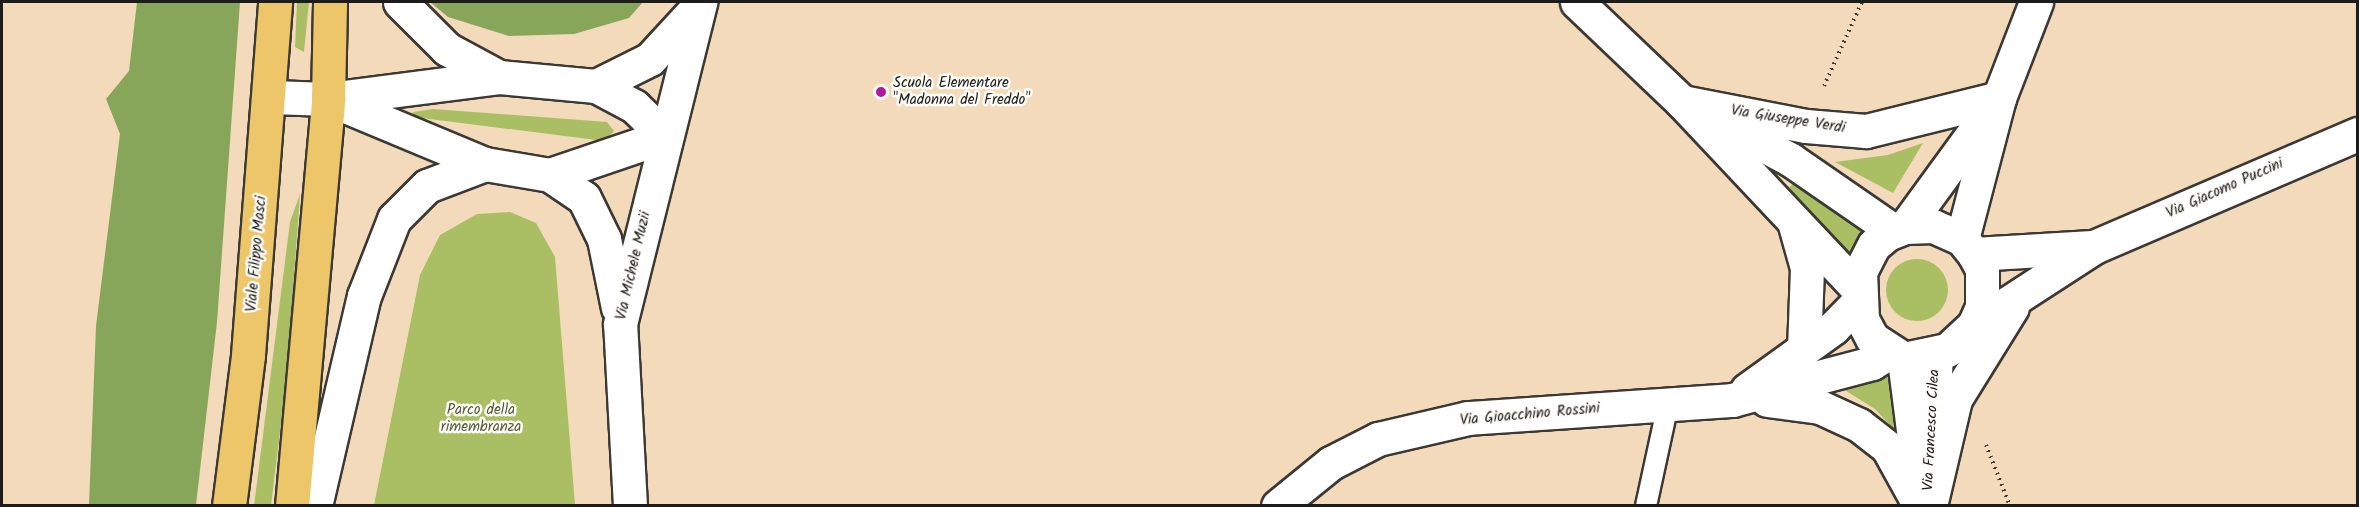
<!DOCTYPE html>
<style>
body{margin:0}
#map{position:relative;width:2359px;height:507px;overflow:hidden;background:#f3daba;font-family:Kalam,sans-serif}
div>[style]{position:absolute}
.green>*{inset:0;background:#aabf63}
.round{border-radius:50%}
.forest>*{inset:0;background:#87a659}
.path>*{height:4px;margin-top:-2px;transform-origin:0;background:repeating-linear-gradient(90deg,#3c3834 0 1.5px,transparent 0 6px)}
.roads{filter:drop-shadow(2px 0 #3c3834) drop-shadow(-2px 0 #3c3834) drop-shadow(0 2px #3c3834) drop-shadow(0 -2px #3c3834)}
.lane>*{height:20px;margin:-10px;padding:0 10px;transform-origin:10px;border-radius:10px;background:#fff}
.street>*{height:33px;margin:-16.5px;padding:0 16.5px;transform-origin:16.5px;border-radius:16.5px;background:#fff}
.primary>*{height:33px;margin:-16.5px;padding:0 16.5px;transform-origin:16.5px;border-radius:16.5px;background:#ecc669}
.dots>*{width:16px;height:16px;translate:-50% -50%;box-sizing:border-box;border:3px solid #fdfcf7;border-radius:50%}
span{translate:-50% -50%;white-space:nowrap;text-align:center;line-height:1.15;-webkit-text-stroke:5px #fdfcf7;paint-order:stroke}
.poi-label{font-size:15px;color:#1c1c1c}
.left{translate:0 -50%;text-align:left}
.street-label{font-size:15px;color:#1c1c1c}
.park-label{font-size:15px;color:#555d38}
.frame{position:absolute;inset:0;border:3px solid #1c1c1c;pointer-events:none}
</style>
<div id="map">
<div class="green">
<i style="clip-path:polygon(297px 2px,309px 2px,304px 52px,295px 47px)"></i>
<i style="clip-path:polygon(433px 109px,607px 122px,614px 131px,604px 141px,414px 117px,413px 112px)"></i>
<i style="clip-path:polygon(1923px 143px,1893px 193px,1835px 162px,1888px 155px)"></i>
<i style="clip-path:polygon(1793px 183px,1869px 229px,1851px 261px,1789px 188px)"></i>
<i style="clip-path:polygon(300px 194px,287px 375px,271px 505px,254px 506px,290px 222px)"></i>
<i style="clip-path:polygon(510px 212px,536px 223px,555px 257px,575px 505px,374px 505px,420px 275px,440px 235px,477px 214px)"></i>
<i class="round" style="left:1886px;top:259px;width:62px;height:62px"></i>
<i style="clip-path:polygon(1887px 375px,1904px 440px,1875px 409px,1843px 389px)"></i>
</div>
<div class="forest">
<i style="clip-path:polygon(137px 2px,240px 2px,217px 322px,196px 505px,89px 505px,96px 326px,120px 134px,106px 99px,129px 71px)"></i>
<i style="clip-path:polygon(430px 2px,643px 2px,629px 18px,574px 34px,509px 36px,448px 17px)"></i>
</div>
<div class="path">
<i style="left:1824px;top:86px;width:92px;rotate:-65.7deg"></i>
<i style="left:1986px;top:445px;width:66px;rotate:68.5deg"></i>
</div>
<div class="roads">
<div class="lane">
<i style="left:1646px;top:506px;width:104px;rotate:-77.8deg"></i>
</div>
<div class="street">
<i style="left:400px;top:2px;width:66px;rotate:45deg"></i>
<i style="left:447px;top:49px;width:59px;rotate:28.3deg"></i>
<i style="left:1577px;top:2px;width:145px;rotate:43.6deg"></i>
<i style="left:1682px;top:102px;width:255px;rotate:46.7deg"></i>
<i style="left:596px;top:86px;width:60px;rotate:-26.6deg"></i>
<i style="left:650px;top:59px;width:68px;rotate:-47.4deg"></i>
<i style="left:271px;top:97px;width:57px;rotate:2deg"></i>
<i style="left:328px;top:99px;width:172px;rotate:-7.3deg"></i>
<i style="left:499px;top:77px;width:97px;rotate:5.3deg"></i>
<i style="left:596px;top:86px;width:43px;rotate:27.8deg"></i>
<i style="left:634px;top:106px;width:43px;rotate:44.1deg"></i>
<i style="left:331px;top:100px;width:167px;rotate:22.6deg"></i>
<i style="left:485px;top:164px;width:66px;rotate:9.6deg"></i>
<i style="left:550px;top:175px;width:41px;rotate:34.1deg"></i>
<i style="left:584px;top:198px;width:46px;rotate:64deg"></i>
<i style="left:604px;top:239px;width:70px;rotate:78.5deg"></i>
<i style="left:1682px;top:102px;width:126px;rotate:11deg"></i>
<i style="left:1806px;top:126px;width:60px;rotate:4.8deg"></i>
<i style="left:1866px;top:131px;width:137px;rotate:-13.9deg"></i>
<i style="left:1715px;top:119px;width:86px;rotate:28.3deg"></i>
<i style="left:1791px;top:160px;width:125px;rotate:34.6deg"></i>
<i style="left:550px;top:175px;width:121px;rotate:-18.7deg"></i>
<i style="left:1795px;top:225px;width:45px;rotate:74.4deg"></i>
<i style="left:1807px;top:268px;width:81px;rotate:92.1deg"></i>
<i style="left:1933px;top:226px;width:32px;rotate:24deg"></i>
<i style="left:1962px;top:239px;width:19px;rotate:51deg"></i>
<i style="left:1974px;top:254px;width:17px;rotate:62deg"></i>
<i style="left:1982px;top:269px;width:38px;rotate:90deg"></i>
<i style="left:1982px;top:307px;width:20px;rotate:114deg"></i>
<i style="left:1974px;top:325px;width:37px;rotate:137deg"></i>
<i style="left:1947px;top:350px;width:44px;rotate:168.2deg"></i>
<i style="left:1904px;top:359px;width:38px;rotate:-147deg"></i>
<i style="left:1872px;top:338px;width:21px;rotate:-118deg"></i>
<i style="left:1862px;top:319px;width:47px;rotate:-92.4deg"></i>
<i style="left:1860px;top:272px;width:30px;rotate:-63deg"></i>
<i style="left:1874px;top:245px;width:17px;rotate:-40deg"></i>
<i style="left:1887px;top:234px;width:19px;rotate:-21deg"></i>
<i style="left:1905px;top:227px;width:28px;rotate:-2deg"></i>
<i style="left:1905px;top:227px;width:142px;rotate:-53.9deg"></i>
<i style="left:1962px;top:239px;width:146px;rotate:-75.3deg"></i>
<i style="left:1999px;top:98px;width:103px;rotate:-68.9deg"></i>
<i style="left:1974px;top:254px;width:118px;rotate:-3.4deg"></i>
<i style="left:1974px;top:325px;width:143px;rotate:-33deg"></i>
<i style="left:2094px;top:247px;width:287px;rotate:-23.2deg"></i>
<i style="left:1904px;top:359px;width:104px;rotate:82.8deg"></i>
<i style="left:1747px;top:390px;width:106px;rotate:-35.8deg"></i>
<i style="left:1833px;top:328px;width:36px;rotate:-46deg"></i>
<i style="left:1767px;top:400px;width:53px;rotate:7.5deg"></i>
<i style="left:1820px;top:407px;width:43px;rotate:24.8deg"></i>
<i style="left:1859px;top:425px;width:37px;rotate:38deg"></i>
<i style="left:1888px;top:448px;width:66px;rotate:61.1deg"></i>
<i style="left:1932px;top:433px;width:79px;rotate:-87.1deg"></i>
<i style="left:315px;top:506px;width:216px;rotate:-76.9deg"></i>
<i style="left:364px;top:296px;width:83px;rotate:-68.7deg"></i>
<i style="left:394px;top:219px;width:47px;rotate:-45deg"></i>
<i style="left:427px;top:186px;width:62px;rotate:-20.8deg"></i>
<i style="left:630px;top:506px;width:182px;rotate:-93.1deg"></i>
<i style="left:620px;top:324px;width:332px;rotate:-76deg"></i>
<i style="left:1278px;top:506px;width:68px;rotate:-39.1deg"></i>
<i style="left:1331px;top:463px;width:53px;rotate:-27.1deg"></i>
<i style="left:1378px;top:439px;width:92px;rotate:-13.1deg"></i>
<i style="left:1468px;top:418px;width:265px;rotate:-3.9deg"></i>
<i style="left:1732px;top:400px;width:145px;rotate:-14.8deg"></i>
<i style="left:1872px;top:363px;width:19px;rotate:-32deg"></i>
<i style="left:1930px;top:506px;width:110px;rotate:-76.8deg"></i>
<i style="left:1955px;top:399px;width:108px;rotate:-58.2deg"></i>
</div>
<div class="primary">
<i style="left:229px;top:506px;width:152px;rotate:-82.8deg"></i>
<i style="left:248px;top:355px;width:354px;rotate:-85.6deg"></i>
<i style="left:292px;top:506px;width:409px;rotate:-84.9deg"></i>
<i style="left:328px;top:99px;width:97px;rotate:-88.8deg"></i>
</div>
</div>
<div class="dots">
<i style="left:881px;top:92px;background:#b5179e"></i>
</div>
<div class="poi-label">
<span class="left" style="left:893px;top:92px">Scuola Elementare<br>"Madonna del Freddo"</span>
</div>
<div class="street-label">
<span style="left:1788px;top:120px;rotate:9deg">Via Giuseppe Verdi</span>
<span style="left:2225px;top:189px;rotate:-24deg">Via Giacomo Puccini</span>
<span style="left:257px;top:254px;rotate:-85deg">Viale Filippo Masci</span>
<span style="left:634px;top:266px;rotate:-77deg">Via Michele Muzii</span>
<span style="left:1530px;top:415px;rotate:-5deg">Via Gioacchino Rossini</span>
<span style="left:1932px;top:430px;rotate:-87deg">Via Francesco Cilea</span>
</div>
<div class="park-label">
<span style="left:481px;top:419px">Parco della<br>rimembranza</span>
</div>
<div class="frame"></div>
</div>
